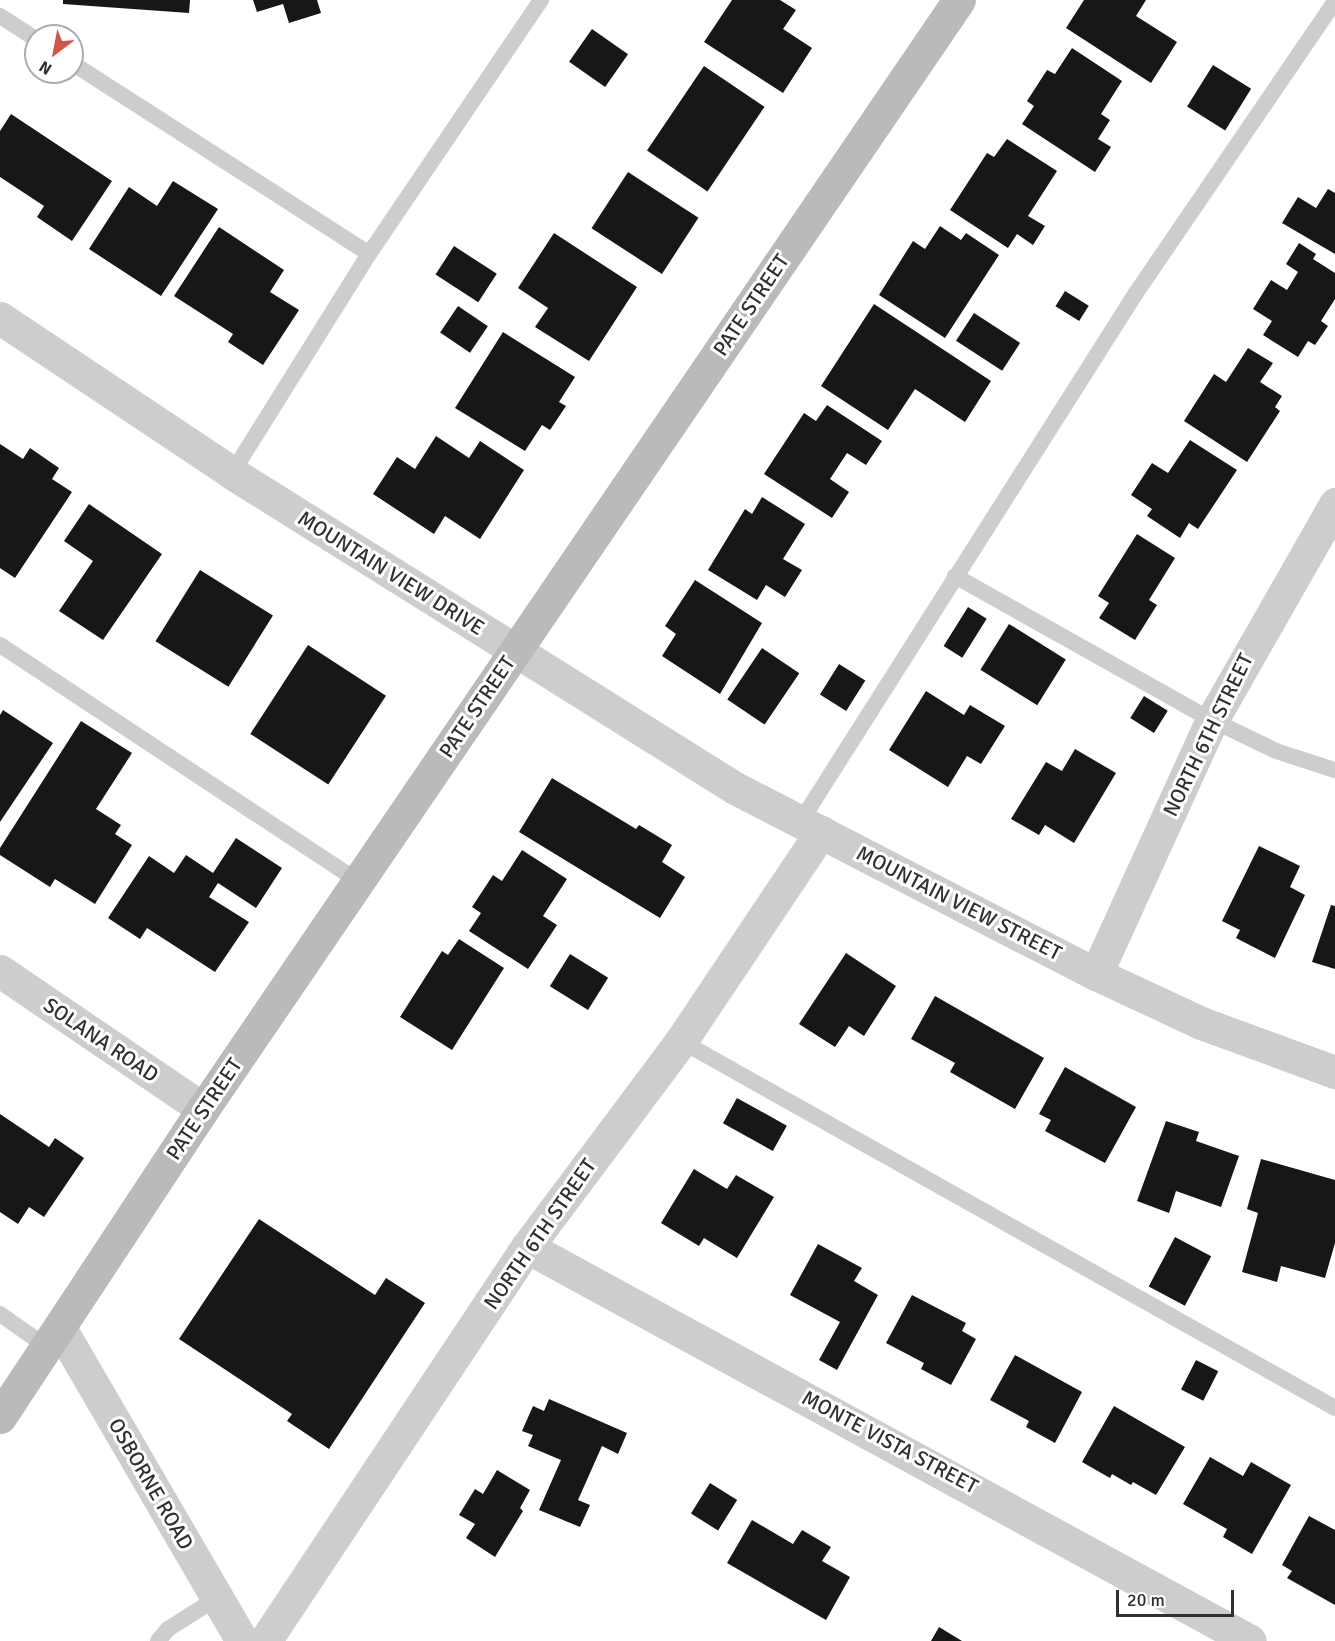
<!DOCTYPE html>
<style>
body{margin:0}
#map{position:relative;width:1335px;height:1641px;overflow:hidden;background:#fff;font-family:Signika,sans-serif}
div>[style]{position:absolute}
.building>*{inset:0;background:#171717;transform-origin:0 0}
.lane>*{height:16px;margin:-8px;padding:0 8px;transform-origin:8px;border-radius:8px;background:#cdcdcd}
.street>*{height:33px;margin:-16.5px;padding:0 16.5px;transform-origin:16.5px;border-radius:16.5px;background:#cdcdcd}
.secondary>*{height:33px;margin:-16.5px;padding:0 16.5px;transform-origin:16.5px;border-radius:16.5px;background:#bababa}
span{translate:-50% -50%;white-space:nowrap;text-align:center;line-height:1.15;-webkit-text-stroke:6px #fff;paint-order:stroke}
.street-label{font-size:21px;color:#303030}
.north{position:absolute;left:24px;top:24px;width:60px;height:60px;box-sizing:border-box;background:#fff;border:2px solid #acacac;border-radius:50%;rotate:212deg;font-size:16px;font-weight:700;line-height:24px;text-align:center;color:#303030}
.north::after{content:'';display:block;margin:auto;width:21px;height:27px;background:#d25648;clip-path:polygon(50% 0,100% 100%,50% 72%,0 100%)}
.scale{position:absolute;left:1116px;top:1590px;width:118px;height:27px;box-sizing:border-box;border:3px solid #303030;border-top:0;padding-left:8px;font-size:18px;line-height:21px;white-space:nowrap;color:#303030;-webkit-text-stroke:4px #fff;paint-order:stroke}
</style>
<div id="map">
<div class="building">
<i style="clip-path:polygon(63px 0,190px 0,189px 13px,63px 4px)"></i>
<i style="clip-path:polygon(253px 0,317px 0,321px 13px,289px 23px,283px 4px,257px 12px)"></i>
<i style="clip-path:polygon(732px 0,780px 0,796px 10px,783px 29px,812px 48px,783px 93px,704px 42px)"></i>
<i style="clip-path:polygon(1084px 0,1146px 0,1136px 16px,1177px 42px,1151px 83px,1066px 28px)"></i>
<i style="left:592px;top:29px;width:44px;height:40px;rotate:35deg"></i>
<i style="clip-path:polygon(1072px 48px,1122px 81px,1101px 114px,1110px 120px,1098px 139px,1111px 147px,1095px 172px,1022px 124px,1034px 106px,1027px 101px,1047px 70px,1055px 74px)"></i>
<i style="left:1213px;top:65px;width:45px;height:49px;rotate:32deg"></i>
<i style="left:704px;top:66px;width:73px;height:102px;rotate:34deg"></i>
<i style="clip-path:polygon(11px 114px,112px 181px,72px 241px,37px 217px,44px 206px,0 177px,0 131px)"></i>
<i style="clip-path:polygon(1007px 139px,1057px 171px,1028px 216px,1045px 226px,1033px 245px,1017px 234px,1008px 248px,950px 210px,987px 153px,994px 157px)"></i>
<i style="left:628px;top:172px;width:84px;height:67px;rotate:33deg"></i>
<i style="clip-path:polygon(173px 181px,218px 209px,161px 296px,89px 249px,129px 187px,157px 206px)"></i>
<i style="clip-path:polygon(1328px 189px,1335px 193px,1335px 254px,1282px 223px,1298px 197px,1316px 208px)"></i>
<i style="clip-path:polygon(940px 226px,961px 240px,966px 233px,999px 255px,945px 338px,879px 295px,913px 241px,925px 249px)"></i>
<i style="clip-path:polygon(219px 227px,284px 270px,270px 292px,299px 310px,263px 365px,228px 342px,233px 334px,174px 296px)"></i>
<i style="clip-path:polygon(554px 233px,637px 287px,589px 361px,535px 327px,548px 308px,518px 288px)"></i>
<i style="clip-path:polygon(1299px 243px,1316px 254px,1313px 259px,1335px 273px,1335px 299px,1321px 321px,1328px 326px,1315px 345px,1308px 341px,1298px 357px,1263px 335px,1272px 321px,1253px 309px,1271px 280px,1287px 290px,1298px 272px,1286px 264px)"></i>
<i style="left:454px;top:246px;width:51px;height:34px;rotate:33deg"></i>
<i style="left:1065px;top:291px;width:28px;height:18px;rotate:32deg"></i>
<i style="clip-path:polygon(874px 304px,991px 381px,965px 422px,915px 389px,888px 430px,821px 386px)"></i>
<i style="left:458px;top:306px;width:36px;height:32px;rotate:34deg"></i>
<i style="left:974px;top:313px;width:55px;height:33px;rotate:33deg"></i>
<i style="clip-path:polygon(503px 332px,575px 377px,559px 402px,566px 406px,550px 430px,542px 425px,525px 451px,455px 408px)"></i>
<i style="clip-path:polygon(1248px 348px,1273px 363px,1260px 382px,1282px 396px,1275px 407px,1280px 411px,1247px 462px,1184px 421px,1214px 374px,1226px 382px)"></i>
<i style="clip-path:polygon(827px 405px,882px 441px,866px 465px,847px 453px,830px 479px,849px 492px,832px 518px,764px 474px,804px 413px,816px 421px)"></i>
<i style="clip-path:polygon(436px 436px,469px 458px,480px 441px,524px 470px,480px 539px,445px 516px,434px 534px,373px 494px,397px 457px,415px 469px)"></i>
<i style="clip-path:polygon(1190px 440px,1237px 470px,1198px 529px,1189px 523px,1180px 538px,1147px 516px,1152px 509px,1131px 495px,1152px 463px,1168px 473px)"></i>
<i style="clip-path:polygon(0 444px,23px 459px,30px 448px,59px 468px,52px 479px,72px 492px,15px 578px,0 568px)"></i>
<i style="clip-path:polygon(762px 497px,805px 524px,783px 559px,802px 570px,785px 597px,766px 585px,757px 600px,708px 570px,745px 509px,752px 514px)"></i>
<i style="clip-path:polygon(89px 504px,162px 554px,103px 640px,59px 611px,93px 561px,64px 541px)"></i>
<i style="clip-path:polygon(1137px 534px,1175px 558px,1149px 600px,1157px 605px,1135px 640px,1099px 618px,1109px 603px,1098px 596px)"></i>
<i style="left:200px;top:570px;width:86px;height:84px;rotate:32deg"></i>
<i style="clip-path:polygon(695px 580px,762px 623px,720px 694px,662px 656px,676px 634px,665px 626px)"></i>
<i style="left:968px;top:607px;width:22px;height:46px;rotate:32deg"></i>
<i style="left:1009px;top:624px;width:67px;height:54px;rotate:32deg"></i>
<i style="left:308px;top:645px;width:93px;height:106px;rotate:33deg"></i>
<i style="left:762px;top:648px;width:45px;height:62px;rotate:34deg"></i>
<i style="left:839px;top:664px;width:31px;height:36px;rotate:32deg"></i>
<i style="clip-path:polygon(926px 691px,964px 715px,970px 705px,1005px 726px,981px 764px,967px 756px,948px 787px,889px 750px)"></i>
<i style="left:1144px;top:696px;width:28px;height:26px;rotate:32deg"></i>
<i style="clip-path:polygon(3px 710px,53px 743px,0 822px,0 715px)"></i>
<i style="clip-path:polygon(81px 721px,132px 753px,96px 809px,121px 825px,115px 834px,132px 845px,95px 904px,55px 879px,50px 887px,0 855px,0 848px)"></i>
<i style="clip-path:polygon(1075px 749px,1116px 773px,1074px 843px,1045px 825px,1039px 835px,1011px 819px,1046px 762px,1062px 771px)"></i>
<i style="clip-path:polygon(552px 778px,636px 829px,639px 825px,672px 845px,662px 862px,685px 877px,660px 918px,519px 832px)"></i>
<i style="clip-path:polygon(236px 838px,282px 868px,256px 908px,218px 883px,209px 897px,249px 922px,215px 972px,147px 928px,140px 939px,108px 918px,149px 856px,174px 873px,186px 855px,213px 873px)"></i>
<i style="clip-path:polygon(1259px 846px,1300px 866px,1290px 887px,1305px 895px,1275px 958px,1236px 938px,1240px 930px,1222px 921px)"></i>
<i style="clip-path:polygon(522px 850px,567px 879px,543px 916px,557px 925px,528px 969px,469px 931px,481px 913px,472px 907px,493px 875px,502px 881px)"></i>
<i style="clip-path:polygon(1331px 905px,1335px 906px,1335px 969px,1312px 962px)"></i>
<i style="clip-path:polygon(459px 939px,504px 968px,452px 1050px,400px 1017px,442px 951px,448px 955px)"></i>
<i style="clip-path:polygon(846px 953px,896px 986px,864px 1036px,849px 1026px,835px 1047px,799px 1024px)"></i>
<i style="left:570px;top:954px;width:45px;height:38px;rotate:32deg"></i>
<i style="clip-path:polygon(935px 996px,1044px 1058px,1015px 1109px,950px 1072px,955px 1063px,911px 1039px)"></i>
<i style="clip-path:polygon(1065px 1067px,1136px 1107px,1105px 1163px,1045px 1131px,1051px 1120px,1039px 1114px)"></i>
<i style="left:737px;top:1098px;width:57px;height:29px;rotate:29deg"></i>
<i style="clip-path:polygon(0 1114px,49px 1147px,55px 1138px,84px 1158px,44px 1217px,29px 1207px,18px 1224px,0 1212px)"></i>
<i style="clip-path:polygon(1166px 1121px,1199px 1132px,1196px 1141px,1239px 1156px,1221px 1207px,1176px 1191px,1169px 1213px,1137px 1201px)"></i>
<i style="clip-path:polygon(1261px 1159px,1335px 1180px,1335px 1243px,1325px 1278px,1281px 1266px,1277px 1282px,1242px 1272px,1258px 1213px,1247px 1209px)"></i>
<i style="clip-path:polygon(694px 1169px,727px 1189px,736px 1175px,774px 1197px,737px 1258px,704px 1238px,699px 1246px,661px 1223px)"></i>
<i style="clip-path:polygon(259px 1219px,375px 1295px,386px 1278px,425px 1303px,329px 1449px,287px 1421px,292px 1414px,179px 1339px)"></i>
<i style="left:1175px;top:1237px;width:41px;height:56px;rotate:28deg"></i>
<i style="clip-path:polygon(818px 1244px,862px 1268px,854px 1281px,878px 1295px,837px 1370px,819px 1360px,840px 1322px,790px 1295px)"></i>
<i style="clip-path:polygon(912px 1295px,966px 1323px,962px 1331px,976px 1339px,951px 1385px,921px 1369px,924px 1363px,886px 1343px)"></i>
<i style="clip-path:polygon(1015px 1355px,1082px 1392px,1055px 1443px,1026px 1427px,1029px 1421px,990px 1400px)"></i>
<i style="left:1196px;top:1360px;width:25px;height:33px;rotate:27deg"></i>
<i style="clip-path:polygon(549px 1399px,627px 1433px,618px 1454px,602px 1446px,578px 1500px,590px 1505px,580px 1527px,539px 1510px,561px 1460px,528px 1446px,533px 1435px,522px 1431px,533px 1406px,544px 1411px)"></i>
<i style="clip-path:polygon(1114px 1406px,1185px 1447px,1156px 1495px,1133px 1482px,1131px 1485px,1112px 1474px,1110px 1478px,1082px 1462px)"></i>
<i style="clip-path:polygon(1210px 1457px,1243px 1476px,1251px 1462px,1291px 1485px,1252px 1554px,1223px 1537px,1227px 1529px,1183px 1504px)"></i>
<i style="clip-path:polygon(497px 1470px,530px 1490px,520px 1508px,523px 1511px,495px 1557px,466px 1538px,475px 1524px,459px 1515px,475px 1489px,483px 1494px)"></i>
<i style="left:710px;top:1483px;width:32px;height:36px;rotate:32deg"></i>
<i style="clip-path:polygon(1309px 1516px,1335px 1530px,1335px 1605px,1287px 1578px,1292px 1571px,1282px 1565px)"></i>
<i style="clip-path:polygon(752px 1520px,793px 1544px,802px 1530px,831px 1547px,822px 1561px,850px 1577px,826px 1620px,727px 1563px)"></i>
<i style="clip-path:polygon(939px 1627px,962px 1641px,931px 1641px)"></i>
</div>
<div class="lane">
<i style="left:0;top:16px;width:43px;rotate:32.6deg"></i>
<i style="left:72px;top:63px;width:353px;rotate:32.7deg"></i>
<i style="left:232px;top:473px;width:258px;rotate:-58deg"></i>
<i style="left:369px;top:254px;width:307px;rotate:-55.9deg"></i>
<i style="left:955px;top:576px;width:295px;rotate:29.3deg"></i>
<i style="left:1212px;top:720px;width:71px;rotate:25.8deg"></i>
<i style="left:1276px;top:751px;width:62px;rotate:17.9deg"></i>
<i style="left:0;top:645px;width:429px;rotate:33.4deg"></i>
<i style="left:801px;top:821px;width:625px;rotate:-57.61deg"></i>
<i style="left:1136px;top:293px;width:353px;rotate:-55.7deg"></i>
<i style="left:681px;top:1041px;width:750px;rotate:29.3deg"></i>
<i style="left:0;top:1314px;width:57px;rotate:35.1deg"></i>
<i style="left:158px;top:1641px;width:16px;rotate:-50deg"></i>
<i style="left:168px;top:1629px;width:58px;rotate:-32.3deg"></i>
</div>
<div class="street">
<i style="left:0;top:318px;width:279px;rotate:33.7deg"></i>
<i style="left:232px;top:473px;width:593px;rotate:32.06deg"></i>
<i style="left:735px;top:788px;width:406px;rotate:27.3deg"></i>
<i style="left:1096px;top:974px;width:116px;rotate:25deg"></i>
<i style="left:1201px;top:1023px;width:143px;rotate:20.1deg"></i>
<i style="left:0;top:971px;width:245px;rotate:34.2deg"></i>
<i style="left:1096px;top:974px;width:279px;rotate:-65.5deg"></i>
<i style="left:1212px;top:720px;width:249px;rotate:-60.3deg"></i>
<i style="left:527px;top:1247px;width:823px;rotate:28.59deg"></i>
<i style="left:60px;top:1328px;width:362px;rotate:59.8deg"></i>
<i style="left:265px;top:1641px;width:473px;rotate:-56.4deg"></i>
<i style="left:527px;top:1247px;width:257px;rotate:-53.2deg"></i>
<i style="left:681px;top:1041px;width:252px;rotate:-56.2deg"></i>
</div>
<div class="secondary">
<i style="left:0;top:1417px;width:369px;rotate:-56.6deg"></i>
<i style="left:203px;top:1109px;width:1342px;rotate:-55.72deg"></i>
</div>
<div class="street-label">
<span style="left:751px;top:305px;rotate:-56deg">PATE STREET</span>
<span style="left:391px;top:573px;rotate:32deg">MOUNTAIN VIEW DRIVE</span>
<span style="left:477px;top:707px;rotate:-56deg">PATE STREET</span>
<span style="left:1208px;top:735px;rotate:-64deg">NORTH 6TH STREET</span>
<span style="left:959px;top:903px;rotate:27deg">MOUNTAIN VIEW STREET</span>
<span style="left:101px;top:1040px;rotate:34deg">SOLANA ROAD</span>
<span style="left:204px;top:1109px;rotate:-56deg">PATE STREET</span>
<span style="left:540px;top:1234px;rotate:-55deg">NORTH 6TH STREET</span>
<span style="left:890px;top:1442px;rotate:28deg">MONTE VISTA STREET</span>
<span style="left:151px;top:1484px;rotate:60deg">OSBORNE ROAD</span>
</div>
<div class="north">N</div>
<div class="scale">20 m</div>
</div>
